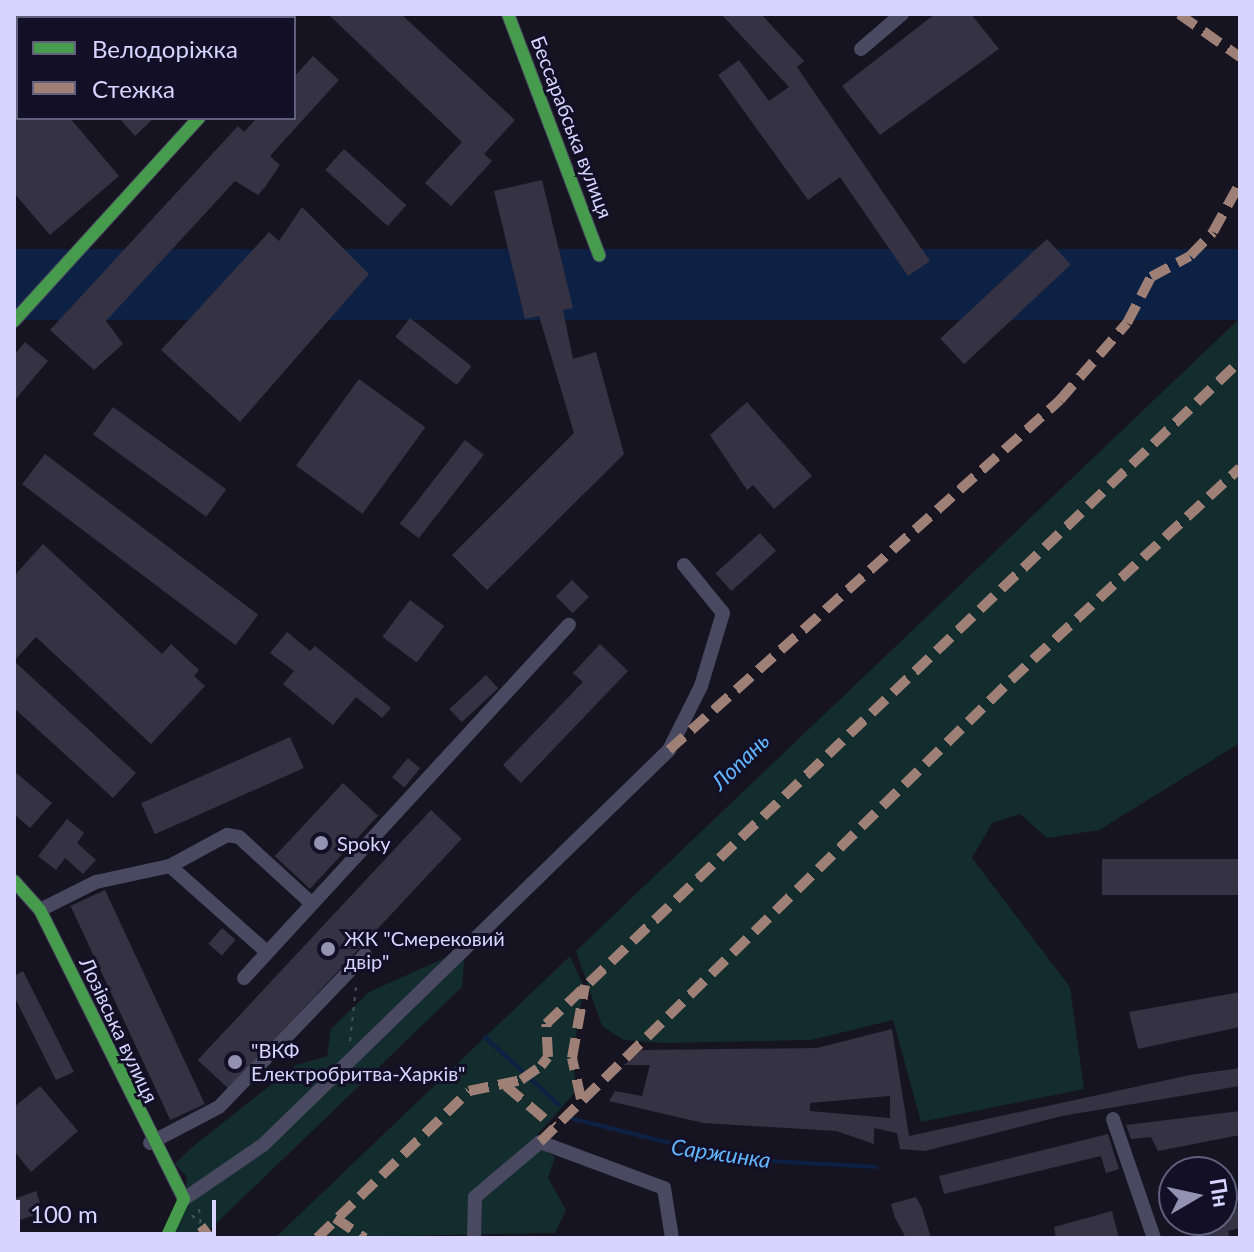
<!DOCTYPE html>
<meta charset="utf-8">
<style>
body{margin:0}
#map{position:relative;width:1254px;height:1252px;overflow:hidden;background:#161421;font-family:Lato,sans-serif}
div>[style]{position:absolute}
.green>*{inset:0;background:#132c2d}
.water>*{inset:0;background:#0d2144;transform-origin:0 0}
.stream>*{height:4px;margin:-2px;padding:0 2px;transform-origin:2px;border-radius:2px;background:#0d2144}
.building>*{inset:0;background:#343243;transform-origin:0 0}
.path>*{height:2px;margin-top:-1px;transform-origin:0;background:repeating-linear-gradient(90deg,#44505f 0 4px,transparent 0 10px)}
.minor>*{height:14px;margin:-7px;padding:0 7px;transform-origin:7px;border-radius:7px;background:#4a4962}
.quiet>*{height:10px;margin-top:-5px;transform-origin:0;background:repeating-linear-gradient(90deg,#9e8076 0 20px,transparent 0 30px)}
.cycleway>*{height:12px;margin:-6px;padding:0 6px;transform-origin:6px;border-radius:6px;background:#469c4c}
.dots>*{width:22px;height:22px;translate:-50% -50%;box-sizing:border-box;border:4px solid #130f26;border-radius:50%}
span{translate:-50% -50%;white-space:nowrap;text-align:center;line-height:1.15;-webkit-text-stroke:6px #130f26;paint-order:stroke}
.street-label{font-size:20px;color:#d9d4ff}
.poi-label{font-size:20px;color:#d9d4ff}
.left{translate:0 -50%;text-align:left}
.water-label{font-size:22px;color:#62b6ff;font-style:italic}
.frame{position:absolute;inset:0;border:16px solid #d9d4ff;pointer-events:none}
.legend{position:absolute;left:16px;top:16px;width:280px;height:104px;box-sizing:border-box;background:#130f26;border:2px solid #625e7d;margin:0;padding:10px 14px;list-style:none;font-size:24px;color:#d9d4ff}
.legend li{display:flex;align-items:center;gap:16px;height:40px}
.legend b{width:40px;border:2px solid #625e7d}
.north{position:absolute;left:1158px;top:1156px;width:80px;height:80px;box-sizing:border-box;background:#130f26;border:2px solid #625e7d;border-radius:50%;rotate:81deg;font-size:22px;font-weight:700;line-height:32px;text-align:center;color:#d9d4ff}
.north::after{content:'';display:block;margin:auto;width:28px;height:36px;background:#9591b1;clip-path:polygon(50% 0,100% 100%,50% 72%,0 100%)}
.scale{position:absolute;left:16px;top:1200px;width:200px;height:36px;box-sizing:border-box;border:4px solid #d9d4ff;border-top:0;padding-left:10px;font-size:24px;line-height:28px;white-space:nowrap;color:#d9d4ff;-webkit-text-stroke:6px #130f26;paint-order:stroke}
</style>
<div id="map">
<div class="green">
<i style="clip-path:polygon(1240px 318px,1240px 743px,1099px 830px,1047px 838px,1020px 814px,992px 823px,972px 858px,1070px 987px,1084px 1089px,921px 1122px,893px 1020px,811px 1040px,664px 1043px,624px 1040px,602px 1026px,576px 951px)"></i>
<i style="clip-path:polygon(465px 949px,462px 987px,201px 1238px,166px 1238px,184px 1199px,187px 1177px,175px 1164px,191px 1148px,296px 1065px,327px 1056px,331px 1029px,369px 992px)"></i>
<i style="clip-path:polygon(570px 956px,584px 987px,572px 1058px,577px 1090px,532px 1141px,555px 1157px,548px 1178px,566px 1210px,555px 1233px,275px 1238px)"></i>
</div>
<div class="water">
<i style="left:1240px;top:249px;width:71px;height:1434px;rotate:90deg"></i>
</div>
<div class="stream">
<i style="left:485px;top:1037px;width:100px;rotate:42.6deg"></i>
<i style="left:570px;top:1118px;width:168px;rotate:14.1deg"></i>
<i style="left:733px;top:1159px;width:143px;rotate:3.2deg"></i>
</div>
<div class="building">
<i style="clip-path:polygon(328px 14px,401px 14px,515px 120px,484px 154px,492px 161px,451px 206px,425px 183px,462px 142px)"></i>
<i style="clip-path:polygon(721px 14px,761px 14px,804px 61px,797px 67px,930px 261px,908px 276px,840px 177px,808px 200px,718px 75px,739px 60px,769px 101px,789px 87px)"></i>
<i style="clip-path:polygon(935px 14px,971px 14px,999px 49px,880px 135px,842px 86px)"></i>
<i style="clip-path:polygon(313px 56px,339px 80px,270px 156px,280px 165px,265px 187px,258px 195px,235px 181px,106px 321px,123px 344px,94px 370px,50px 330px,238px 126px,244px 132px,257px 118px,294px 118px,294px 77px)"></i>
<i style="clip-path:polygon(14px 118px,70px 118px,119px 176px,50px 235px,14px 193px)"></i>
<i style="clip-path:polygon(119px 118px,154px 118px,135px 136px)"></i>
<i style="left:344px;top:149px;width:84px;height:28px;rotate:42deg"></i>
<i style="clip-path:polygon(542px 180px,573px 308px,563px 310px,573px 359px,596px 352px,624px 454px,487px 590px,452px 555px,574px 433px,539px 316px,525px 319px,494px 191px)"></i>
<i style="clip-path:polygon(302px 207px,369px 274px,240px 422px,161px 350px,269px 232px,279px 241px)"></i>
<i style="left:1047px;top:239px;width:35px;height:146px;rotate:47deg"></i>
<i style="left:410px;top:318px;width:78px;height:24px;rotate:38deg"></i>
<i style="clip-path:polygon(25px 342px,48px 361px,14px 401px,14px 355px)"></i>
<i style="left:359px;top:379px;width:82px;height:107px;rotate:36deg"></i>
<i style="clip-path:polygon(747px 402px,812px 476px,774px 509px,753px 485px,747px 490px,710px 435px)"></i>
<i style="left:113px;top:407px;width:140px;height:34px;rotate:36deg"></i>
<i style="left:465px;top:440px;width:24px;height:106px;rotate:38deg"></i>
<i style="left:45px;top:454px;width:267px;height:38px;rotate:37deg"></i>
<i style="left:760px;top:533px;width:24px;height:60px;rotate:48deg"></i>
<i style="clip-path:polygon(43px 544px,162px 654px,171px 644px,199px 670px,194px 676px,205px 686px,151px 744px,36px 637px,14px 661px,14px 576px)"></i>
<i style="left:572px;top:580px;width:24px;height:23px;rotate:45deg"></i>
<i style="left:410px;top:600px;width:43px;height:46px;rotate:37deg"></i>
<i style="clip-path:polygon(287px 632px,310px 651px,315px 646px,391px 708px,382px 718px,356px 697px,333px 725px,283px 684px,294px 671px,270px 653px)"></i>
<i style="clip-path:polygon(600px 644px,628px 671px,521px 783px,503px 765px,583px 682px,573px 673px)"></i>
<i style="clip-path:polygon(14px 661px,136px 773px,113px 798px,14px 708px)"></i>
<i style="left:486px;top:675px;width:18px;height:50px;rotate:47deg"></i>
<i style="left:290px;top:737px;width:34px;height:163px;rotate:66deg"></i>
<i style="left:408px;top:758px;width:16px;height:25px;rotate:40deg"></i>
<i style="clip-path:polygon(14px 771px,52px 803px,30px 828px,14px 814px)"></i>
<i style="left:343px;top:783px;width:48px;height:100px;rotate:43deg"></i>
<i style="left:431px;top:810px;width:42px;height:342px;rotate:43deg"></i>
<i style="clip-path:polygon(67px 819px,84px 833px,77px 843px,96px 860px,83px 874px,65px 858px,56px 870px,38px 856px)"></i>
<i style="left:1240px;top:859px;width:36px;height:138px;rotate:90deg"></i>
<i style="left:105px;top:890px;width:236px;height:38px;rotate:65deg"></i>
<i style="left:222px;top:928px;width:18px;height:21px;rotate:41deg"></i>
<i style="clip-path:polygon(23px 971px,74px 1072px,56px 1080px,14px 996px,14px 976px)"></i>
<i style="clip-path:polygon(1240px 992px,1240px 1027px,1138px 1049px,1129px 1012px)"></i>
<i style="clip-path:polygon(evenodd,892px 1029px,909px 1136px,1190px 1075px,1240px 1068px,1240px 1086px,1062px 1116px,925px 1151px,900px 1149px,897px 1133px,874px 1128px,874px 1144px,836px 1131px,703px 1123px,609px 1101px,615px 1091px,642px 1096px,650px 1065px,624px 1065px,642px 1050px,817px 1048px,892px 1029px,890px 1096px,890px 1118px,810px 1111px,810px 1103px,890px 1096px)"></i>
<i style="clip-path:polygon(40px 1086px,78px 1131px,31px 1172px,14px 1151px,14px 1107px)"></i>
<i style="clip-path:polygon(1240px 1111px,1240px 1135px,1158px 1151px,1151px 1137px,1131px 1139px,1126px 1125px)"></i>
<i style="clip-path:polygon(1108px 1134px,1119px 1169px,1106px 1173px,1101px 1156px,944px 1194px,939px 1176px)"></i>
<i style="clip-path:polygon(36px 1191px,43px 1212px,14px 1222px,14px 1199px)"></i>
<i style="clip-path:polygon(916px 1197px,922px 1208px,931px 1238px,906px 1238px,895px 1218px,891px 1204px)"></i>
<i style="clip-path:polygon(1240px 1205px,1240px 1228px,1228px 1231px,1230px 1238px,1200px 1238px,1194px 1220px,1222px 1220px,1222px 1211px)"></i>
<i style="clip-path:polygon(1112px 1211px,1119px 1238px,1056px 1238px,1054px 1227px)"></i>
</div>
<div class="path">
<i style="left:350px;top:1041px;width:54px;rotate:-83.7deg"></i>
<i style="left:199px;top:1209px;width:17px;rotate:83deg"></i>
<i style="left:192px;top:1215px;width:11px;rotate:49deg"></i>
</div>
<div class="minor">
<i style="left:267px;top:14px;width:4px;rotate:63deg"></i>
<i style="left:508px;top:14px;width:258px;rotate:69.3deg"></i>
<i style="left:861px;top:49px;width:54px;rotate:-40.5deg"></i>
<i style="left:14px;top:321px;width:275px;rotate:-47.7deg"></i>
<i style="left:170px;top:866px;width:130px;rotate:41.6deg"></i>
<i style="left:14px;top:881px;width:39px;rotate:48deg"></i>
<i style="left:40px;top:910px;width:323px;rotate:63.5deg"></i>
<i style="left:184px;top:1199px;width:96px;rotate:-34.4deg"></i>
<i style="left:263px;top:1145px;width:566px;rotate:-44.21deg"></i>
<i style="left:669px;top:750px;width:72px;rotate:-63.4deg"></i>
<i style="left:701px;top:686px;width:76px;rotate:-73.2deg"></i>
<i style="left:723px;top:613px;width:62px;rotate:-129.1deg"></i>
<i style="left:40px;top:910px;width:63px;rotate:-26.6deg"></i>
<i style="left:96px;top:882px;width:76px;rotate:-12.2deg"></i>
<i style="left:170px;top:866px;width:65px;rotate:-28.5deg"></i>
<i style="left:227px;top:835px;width:12px;rotate:9deg"></i>
<i style="left:239px;top:837px;width:98px;rotate:42.5deg"></i>
<i style="left:244px;top:978px;width:480px;rotate:-47.4deg"></i>
<i style="left:1113px;top:1119px;width:126px;rotate:71deg"></i>
<i style="left:150px;top:1143px;width:78px;rotate:-27.6deg"></i>
<i style="left:219px;top:1107px;width:211px;rotate:-46.2deg"></i>
<i style="left:474px;top:1238px;width:41px;rotate:-88.6deg"></i>
<i style="left:475px;top:1197px;width:85px;rotate:-40.2deg"></i>
<i style="left:540px;top:1142px;width:132px;rotate:20.4deg"></i>
<i style="left:664px;top:1188px;width:51px;rotate:80.9deg"></i>
</div>
<div class="quiet">
<i style="left:1179px;top:14px;width:75px;rotate:35.2deg"></i>
<i style="left:669px;top:750px;width:525px;rotate:-41.83deg"></i>
<i style="left:1060px;top:400px;width:102px;rotate:-49deg"></i>
<i style="left:1127px;top:323px;width:52px;rotate:-62.4deg"></i>
<i style="left:1151px;top:277px;width:44px;rotate:-28.3deg"></i>
<i style="left:1190px;top:256px;width:33px;rotate:-46deg"></i>
<i style="left:1213px;top:232px;width:56px;rotate:-61.1deg"></i>
<i style="left:506px;top:1086px;width:62px;rotate:40.4deg"></i>
<i style="left:581px;top:1099px;width:42px;rotate:-102.4deg"></i>
<i style="left:572px;top:1058px;width:74px;rotate:-79.9deg"></i>
<i style="left:540px;top:1142px;width:660px;rotate:-44.45deg"></i>
<i style="left:1011px;top:680px;width:312px;rotate:-42.8deg"></i>
<i style="left:335px;top:1218px;width:36px;rotate:34deg"></i>
<i style="left:201px;top:1226px;width:15px;rotate:53deg"></i>
<i style="left:317px;top:1238px;width:211px;rotate:-44deg"></i>
<i style="left:469px;top:1091px;width:53px;rotate:-11.9deg"></i>
<i style="left:521px;top:1080px;width:24px;rotate:-35deg"></i>
<i style="left:541px;top:1066px;width:11px;rotate:-52deg"></i>
<i style="left:548px;top:1057px;width:33px;rotate:-93deg"></i>
<i style="left:546px;top:1024px;width:960px;rotate:-43.69deg"></i>
</div>
<div class="cycleway">
<i style="left:508px;top:14px;width:258px;rotate:69.3deg"></i>
<i style="left:14px;top:321px;width:275px;rotate:-47.7deg"></i>
<i style="left:14px;top:881px;width:39px;rotate:48deg"></i>
<i style="left:40px;top:910px;width:323px;rotate:63.5deg"></i>
<i style="left:184px;top:1199px;width:43px;rotate:114.8deg"></i>
</div>
<div class="dots">
<i style="left:321px;top:843px;background:#9591b1"></i>
<i style="left:328px;top:949px;background:#9591b1"></i>
<i style="left:235px;top:1062px;background:#9591b1"></i>
</div>
<div class="street-label">
<span style="left:572px;top:127px;rotate:69deg">Бессарабська вулиця</span>
<span style="left:119px;top:1030px;rotate:65deg">Лозівська вулиця</span>
</div>
<div class="poi-label">
<span class="left" style="left:337px;top:843px">Spoky</span>
<span class="left" style="left:344px;top:950px">ЖК "Смерековий<br>двір"</span>
<span class="left" style="left:251px;top:1062px">"ВКФ<br>Електробритва-Харків"</span>
</div>
<div class="water-label">
<span style="left:740px;top:761px;rotate:-44deg">Лопань</span>
<span style="left:721px;top:1153px;rotate:8deg">Саржинка</span>
</div>
<div class="frame"></div>
<ul class="legend">
<li><b style="height:10px;background:#469c4c"></b>Велодоріжка</li>
<li><b style="height:10px;background:#9e8076"></b>Стежка</li>
</ul>
<div class="north">Пн</div>
<div class="scale">100 m</div>
</div>
